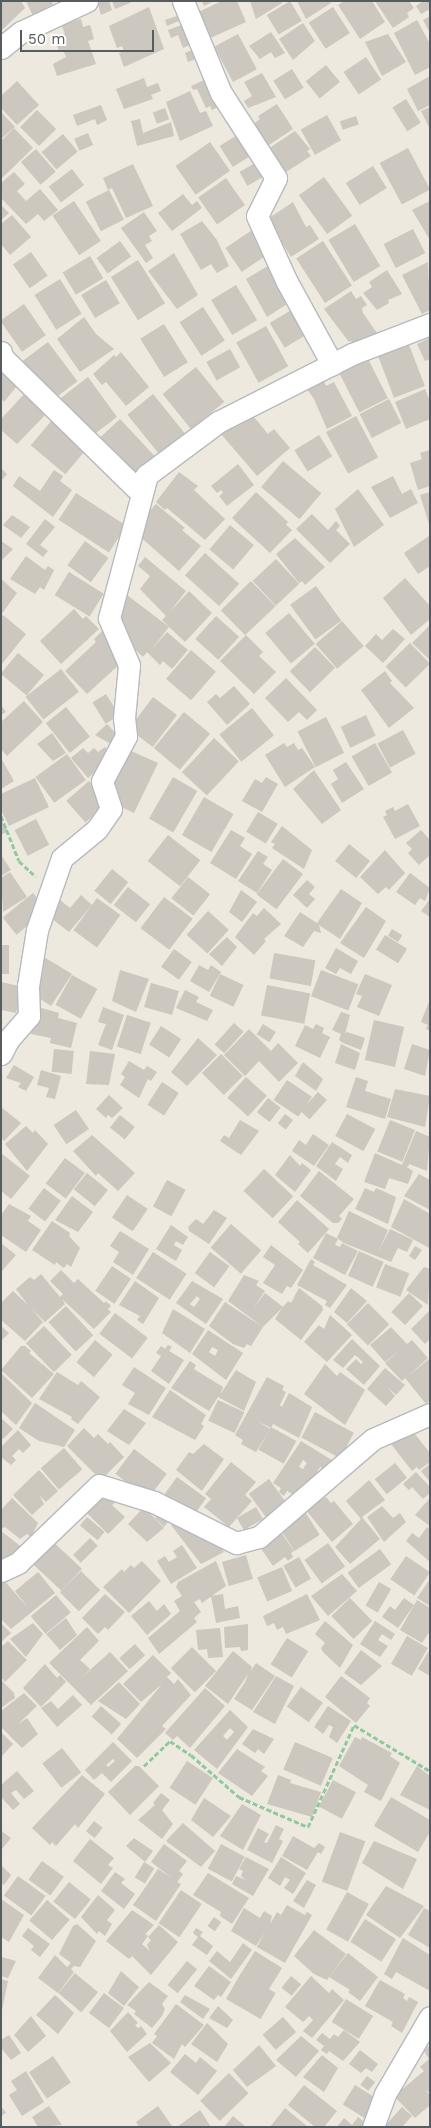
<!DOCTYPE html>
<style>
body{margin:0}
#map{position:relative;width:431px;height:2128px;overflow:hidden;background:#ede9de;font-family:"Work Sans",sans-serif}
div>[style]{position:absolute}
.building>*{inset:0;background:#ccc7bf;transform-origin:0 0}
.path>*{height:3px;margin-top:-1.5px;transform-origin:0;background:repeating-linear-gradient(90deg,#90c99e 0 5px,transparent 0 7.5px)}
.roads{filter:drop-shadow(1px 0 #b6babf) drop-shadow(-1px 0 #b6babf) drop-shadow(0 1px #b6babf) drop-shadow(0 -1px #b6babf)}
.street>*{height:21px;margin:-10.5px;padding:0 10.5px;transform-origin:10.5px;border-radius:10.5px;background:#fff}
span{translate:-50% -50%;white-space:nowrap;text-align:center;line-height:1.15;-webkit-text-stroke:4px #fff;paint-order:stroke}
.frame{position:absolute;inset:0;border:2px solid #575c61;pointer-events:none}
.scale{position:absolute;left:20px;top:30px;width:134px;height:22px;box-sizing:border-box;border:2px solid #575c61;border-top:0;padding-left:6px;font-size:15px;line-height:18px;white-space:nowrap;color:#575c61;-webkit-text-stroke:4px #fff;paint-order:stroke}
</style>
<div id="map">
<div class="building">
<i style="clip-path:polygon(1px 1px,21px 1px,25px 8px,1px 31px)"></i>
<i style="clip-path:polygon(26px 1px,52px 1px,53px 4px,33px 16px)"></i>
<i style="clip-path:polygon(97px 1px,109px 1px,112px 10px,101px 15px)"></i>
<i style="clip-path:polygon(112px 1px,130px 1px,130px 3px,115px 9px)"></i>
<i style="clip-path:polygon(202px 1px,214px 1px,204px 6px)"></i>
<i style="clip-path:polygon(222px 1px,237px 1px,246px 22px,208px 39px,196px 13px)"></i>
<i style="clip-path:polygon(250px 1px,281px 1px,282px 3px,256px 19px)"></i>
<i style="left:290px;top:1px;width:23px;height:27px;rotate:59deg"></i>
<i style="clip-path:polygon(297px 1px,330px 1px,331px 3px,306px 19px)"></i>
<i style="clip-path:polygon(344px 1px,372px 1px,385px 22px,360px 39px,338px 5px)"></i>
<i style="clip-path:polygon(375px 1px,409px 1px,414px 8px,407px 13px,409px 17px,393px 28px)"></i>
<i style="clip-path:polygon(423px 1px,430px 1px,430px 9px,421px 14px,416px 6px)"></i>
<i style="clip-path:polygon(149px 7px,164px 49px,124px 67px,119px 53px,124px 51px,122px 46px,117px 48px,109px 26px)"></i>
<i style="left:333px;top:7px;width:31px;height:29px;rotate:57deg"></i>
<i style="clip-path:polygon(180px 15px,181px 20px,167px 26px,165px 20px)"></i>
<i style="clip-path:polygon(430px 16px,430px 33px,423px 20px)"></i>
<i style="clip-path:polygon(81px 19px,83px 27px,90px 25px,94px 39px,88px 41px,96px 64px,57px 76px,53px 64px,66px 57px,63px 50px,59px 51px,54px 37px,65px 34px,62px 26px,66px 23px)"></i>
<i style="clip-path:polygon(417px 20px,430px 44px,430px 67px,415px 75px,394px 33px)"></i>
<i style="clip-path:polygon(303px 23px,315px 41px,293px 60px,279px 39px)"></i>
<i style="clip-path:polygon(184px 24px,192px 44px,183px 48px,178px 35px,171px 38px,168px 30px)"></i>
<i style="clip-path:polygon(271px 32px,285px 53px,275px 58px,271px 52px,260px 59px,249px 46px)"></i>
<i style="left:238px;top:34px;width:40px;height:27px;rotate:62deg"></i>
<i style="clip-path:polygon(388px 34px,406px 62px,382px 76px,365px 42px)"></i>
<i style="clip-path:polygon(192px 50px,196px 59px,188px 62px,185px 53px)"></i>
<i style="left:366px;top:57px;width:27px;height:27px;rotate:56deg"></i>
<i style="left:326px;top:65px;width:22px;height:26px;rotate:51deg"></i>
<i style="left:292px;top:69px;width:22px;height:22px;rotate:58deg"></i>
<i style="clip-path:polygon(262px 73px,276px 97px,248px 108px,244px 101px,252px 96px,244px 82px)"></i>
<i style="clip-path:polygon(217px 74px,230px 101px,212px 110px,210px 106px,206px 108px,197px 89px,193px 90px,191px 86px)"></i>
<i style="clip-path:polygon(430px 76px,430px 105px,418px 111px,407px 89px)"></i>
<i style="clip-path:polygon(144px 78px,147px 87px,158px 83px,161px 91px,151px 95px,153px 99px,124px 109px,116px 89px)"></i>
<i style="clip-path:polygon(17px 81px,39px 105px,17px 125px,1px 108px,1px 96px)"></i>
<i style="clip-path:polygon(190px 91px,200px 113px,206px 111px,213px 126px,180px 141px,166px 102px)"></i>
<i style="left:406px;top:99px;width:28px;height:16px;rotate:58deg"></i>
<i style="clip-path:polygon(277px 104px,293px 129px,266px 147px,252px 125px,260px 119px,258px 116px)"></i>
<i style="clip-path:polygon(101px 105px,107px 120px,97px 125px,95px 119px,77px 126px,73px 115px)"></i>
<i style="clip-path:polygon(430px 107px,430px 129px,421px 111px)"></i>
<i style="left:165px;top:108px;width:12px;height:13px;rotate:70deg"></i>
<i style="left:37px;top:110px;width:27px;height:24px;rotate:45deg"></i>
<i style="clip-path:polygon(1px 112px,15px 127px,1px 139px)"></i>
<i style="left:327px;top:115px;width:29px;height:30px;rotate:61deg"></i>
<i style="left:356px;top:116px;width:9px;height:17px;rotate:72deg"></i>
<i style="clip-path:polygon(140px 119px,143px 133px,171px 122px,174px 136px,137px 146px,131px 121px)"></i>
<i style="clip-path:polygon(14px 128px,33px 148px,1px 179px,1px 141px)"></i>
<i style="left:245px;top:130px;width:25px;height:30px;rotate:58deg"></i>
<i style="clip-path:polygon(295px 131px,310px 149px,307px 151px,311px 156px,283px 174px,268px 149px)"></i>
<i style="left:88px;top:133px;width:13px;height:15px;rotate:67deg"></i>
<i style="left:63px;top:134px;width:23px;height:28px;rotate:50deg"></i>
<i style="left:210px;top:142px;width:35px;height:42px;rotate:55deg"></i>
<i style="left:408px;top:148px;width:47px;height:32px;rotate:62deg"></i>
<i style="left:36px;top:149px;width:30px;height:20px;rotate:49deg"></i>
<i style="left:262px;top:159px;width:16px;height:26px;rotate:60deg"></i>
<i style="clip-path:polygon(133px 164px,153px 206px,126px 218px,112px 188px,108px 190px,103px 178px)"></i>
<i style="left:373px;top:166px;width:26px;height:32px;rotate:58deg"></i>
<i style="left:72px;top:169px;width:20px;height:29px;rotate:53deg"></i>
<i style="clip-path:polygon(14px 172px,25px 184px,17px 191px,26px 201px,40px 189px,58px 210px,44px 221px,38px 214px,26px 224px,1px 198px,1px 183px)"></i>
<i style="left:324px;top:177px;width:48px;height:31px;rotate:54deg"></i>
<i style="left:226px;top:178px;width:33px;height:34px;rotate:55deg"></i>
<i style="left:109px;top:190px;width:33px;height:26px;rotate:63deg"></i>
<i style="clip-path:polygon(183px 194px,192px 205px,197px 201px,202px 208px,172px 231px,158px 213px)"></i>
<i style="left:74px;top:201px;width:48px;height:26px;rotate:56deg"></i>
<i style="clip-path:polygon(430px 201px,430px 240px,412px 210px)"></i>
<i style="clip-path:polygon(293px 202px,306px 227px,310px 225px,319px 239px,291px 257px,284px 246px,280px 249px,276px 243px,281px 239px,266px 220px)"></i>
<i style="clip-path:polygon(1px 205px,9px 213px,1px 220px)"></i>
<i style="clip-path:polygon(144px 212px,157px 231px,149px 236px,152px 241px,145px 245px,153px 258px,146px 263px,121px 228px)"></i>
<i style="clip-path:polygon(12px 215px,31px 237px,10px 255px,1px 244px,1px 224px)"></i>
<i style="clip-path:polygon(202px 221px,217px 240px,229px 266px,217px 273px,211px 264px,201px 270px,180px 234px)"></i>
<i style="left:355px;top:224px;width:49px;height:31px;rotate:59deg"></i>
<i style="left:413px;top:229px;width:27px;height:33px;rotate:63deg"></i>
<i style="left:252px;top:230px;width:29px;height:32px;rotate:56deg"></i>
<i style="left:120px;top:241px;width:19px;height:29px;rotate:54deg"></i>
<i style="left:323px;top:241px;width:53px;height:32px;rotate:57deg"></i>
<i style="left:31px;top:252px;width:29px;height:22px;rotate:55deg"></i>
<i style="clip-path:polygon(174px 253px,198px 295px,177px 309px,148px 271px)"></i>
<i style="left:90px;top:256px;width:26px;height:32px;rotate:59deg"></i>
<i style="left:138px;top:260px;width:51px;height:32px;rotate:58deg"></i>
<i style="clip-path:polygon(428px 262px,430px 310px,422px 314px,402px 275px)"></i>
<i style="clip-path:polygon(271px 264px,295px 299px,267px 317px,246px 279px)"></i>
<i style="clip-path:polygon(387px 270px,402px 294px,388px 300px,389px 303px,377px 310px,363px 293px,372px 287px,369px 282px)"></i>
<i style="left:60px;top:279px;width:41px;height:30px;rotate:58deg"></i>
<i style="left:106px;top:280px;width:27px;height:29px;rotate:59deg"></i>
<i style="left:236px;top:285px;width:41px;height:29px;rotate:59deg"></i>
<i style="clip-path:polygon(351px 291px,356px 299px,361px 296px,367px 305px,362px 308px,363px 313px,377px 333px,356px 347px,351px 341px,349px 342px,324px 309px)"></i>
<i style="left:24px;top:304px;width:38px;height:29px;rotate:55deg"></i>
<i style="left:298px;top:306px;width:29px;height:33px;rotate:59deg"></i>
<i style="left:203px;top:307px;width:40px;height:28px;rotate:57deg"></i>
<i style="clip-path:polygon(84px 317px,96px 334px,114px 349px,80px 372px,57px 339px)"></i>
<i style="left:164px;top:324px;width:45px;height:28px;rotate:58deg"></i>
<i style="left:266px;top:326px;width:46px;height:34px;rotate:61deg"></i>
<i style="clip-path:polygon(430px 338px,430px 359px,425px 361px,417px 344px)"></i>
<i style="left:48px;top:342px;width:49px;height:33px;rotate:53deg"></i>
<i style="left:408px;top:342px;width:47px;height:33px;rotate:69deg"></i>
<i style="left:230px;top:349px;width:21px;height:27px;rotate:61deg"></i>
<i style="clip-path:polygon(121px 352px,149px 387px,126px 406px,106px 382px,102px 385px,93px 374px,114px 355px,116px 357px)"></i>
<i style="left:367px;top:357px;width:46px;height:32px;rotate:63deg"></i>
<i style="clip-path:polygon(1px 361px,20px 382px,4px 402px,1px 399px)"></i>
<i style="left:196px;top:367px;width:45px;height:43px;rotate:51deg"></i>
<i style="clip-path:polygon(88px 377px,117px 417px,92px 436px,77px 415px,71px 420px,57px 401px)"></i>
<i style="clip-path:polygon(324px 381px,326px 386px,334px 382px,352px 416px,327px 429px,314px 399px,307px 389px)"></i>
<i style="clip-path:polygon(425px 389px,430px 401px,430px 419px,406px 429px,395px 402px)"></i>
<i style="clip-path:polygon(28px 390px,50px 410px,17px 444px,1px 430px,1px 419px)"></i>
<i style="left:153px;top:394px;width:53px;height:33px;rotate:51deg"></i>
<i style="left:389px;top:399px;width:27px;height:33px;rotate:63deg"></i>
<i style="clip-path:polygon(249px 411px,268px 434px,274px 429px,290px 448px,257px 476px,221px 434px)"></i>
<i style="left:356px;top:416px;width:47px;height:34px;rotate:62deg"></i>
<i style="left:120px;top:419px;width:54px;height:28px;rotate:47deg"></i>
<i style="left:52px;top:420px;width:45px;height:33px;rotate:40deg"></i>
<i style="left:319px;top:435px;width:25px;height:29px;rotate:58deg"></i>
<i style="clip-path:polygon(430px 450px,430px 486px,418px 490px,410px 463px,422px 459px,420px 453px)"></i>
<i style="left:283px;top:461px;width:50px;height:34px;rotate:40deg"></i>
<i style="clip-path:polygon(238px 464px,254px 485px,227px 506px,219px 496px,223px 493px,221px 490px,217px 493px,211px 486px)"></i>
<i style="clip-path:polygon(1px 468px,7px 474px,1px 481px)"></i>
<i style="clip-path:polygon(54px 470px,63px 476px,60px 481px,72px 490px,53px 517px,13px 486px,19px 476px,40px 491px)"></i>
<i style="clip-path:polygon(179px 472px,198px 486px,194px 490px,225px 519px,205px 540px,167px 508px,165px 510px,156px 502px)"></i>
<i style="clip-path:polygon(393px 476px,402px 494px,411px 489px,418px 503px,390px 518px,371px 487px)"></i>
<i style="clip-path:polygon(358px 489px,384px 525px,354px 547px,335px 509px)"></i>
<i style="clip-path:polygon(256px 492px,288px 522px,286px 525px,292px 530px,270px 553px,232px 518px)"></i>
<i style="clip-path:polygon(430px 492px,430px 524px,429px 524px,420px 495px)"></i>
<i style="left:76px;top:493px;width:60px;height:32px;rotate:33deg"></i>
<i style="clip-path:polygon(156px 504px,185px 528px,182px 530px,201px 546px,179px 571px,138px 535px,141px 521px)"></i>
<i style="clip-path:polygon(312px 514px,328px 530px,336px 521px,340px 526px,336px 530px,350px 544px,330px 563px,296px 529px)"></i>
<i style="clip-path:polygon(12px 515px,30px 527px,21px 538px,3px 525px)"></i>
<i style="clip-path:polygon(45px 519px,55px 527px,40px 545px,48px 551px,43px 557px,26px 544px)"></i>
<i style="left:230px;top:525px;width:31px;height:32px;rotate:40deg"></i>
<i style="clip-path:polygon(429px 536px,430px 566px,418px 574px,404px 553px)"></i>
<i style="clip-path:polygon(295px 538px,325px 567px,305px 585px,302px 581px,299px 583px,276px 554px)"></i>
<i style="clip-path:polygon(1px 541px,13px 549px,1px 561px)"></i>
<i style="left:85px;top:541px;width:29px;height:30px;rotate:36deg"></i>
<i style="left:205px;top:553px;width:46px;height:30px;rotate:42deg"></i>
<i style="clip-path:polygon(26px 556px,45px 570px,48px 566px,54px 570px,44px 590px,40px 587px,35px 594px,10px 579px)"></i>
<i style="clip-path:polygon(145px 557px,186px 591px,169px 613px,189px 591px,212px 613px,185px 642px,162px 620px,166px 616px,140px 589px,150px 576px,138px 566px)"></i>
<i style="left:276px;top:559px;width:34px;height:32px;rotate:47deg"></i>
<i style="left:69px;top:572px;width:41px;height:27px;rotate:32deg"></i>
<i style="clip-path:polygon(405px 578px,430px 606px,430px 619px,411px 635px,383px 598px)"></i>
<i style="clip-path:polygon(1px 579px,17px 593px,1px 615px)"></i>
<i style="left:251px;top:581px;width:35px;height:42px;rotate:46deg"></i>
<i style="left:316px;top:586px;width:43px;height:32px;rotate:54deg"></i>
<i style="clip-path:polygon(127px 595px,169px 627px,152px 649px,167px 632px,188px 650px,172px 669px,163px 661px,160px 665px,147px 652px,143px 657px,127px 642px,129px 638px,114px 626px,115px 614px)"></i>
<i style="clip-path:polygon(74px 609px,83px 619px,86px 616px,99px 629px,61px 664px,40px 641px)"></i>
<i style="left:289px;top:613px;width:40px;height:31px;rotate:50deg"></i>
<i style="clip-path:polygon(3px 615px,26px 634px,1px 665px,1px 617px)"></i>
<i style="left:216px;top:616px;width:31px;height:31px;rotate:42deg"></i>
<i style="left:342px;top:621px;width:33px;height:35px;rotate:49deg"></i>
<i style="clip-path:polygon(430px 625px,430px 660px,412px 643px)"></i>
<i style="clip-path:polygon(104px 629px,122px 662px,87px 694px,65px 671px,96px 642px,94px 639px)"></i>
<i style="clip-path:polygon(393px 629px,405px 639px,383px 663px,365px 646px,376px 634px,382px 640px)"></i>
<i style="clip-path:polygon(246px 635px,263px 652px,259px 656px,276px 672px,254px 694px,220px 661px)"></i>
<i style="left:410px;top:643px;width:29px;height:34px;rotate:46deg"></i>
<i style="left:315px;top:647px;width:29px;height:35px;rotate:46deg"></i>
<i style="left:191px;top:650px;width:33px;height:38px;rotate:41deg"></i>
<i style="left:18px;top:653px;width:34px;height:27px;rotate:40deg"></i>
<i style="left:61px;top:669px;width:29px;height:45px;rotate:52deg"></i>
<i style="clip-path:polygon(385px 671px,392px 681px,390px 683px,414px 708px,389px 728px,361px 690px)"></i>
<i style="clip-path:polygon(286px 678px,317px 710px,307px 720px,299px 712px,288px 722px,265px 698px)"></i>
<i style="clip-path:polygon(234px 686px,250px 704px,227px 725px,207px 702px,216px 694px,220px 698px)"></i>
<i style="left:106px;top:694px;width:25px;height:16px;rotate:58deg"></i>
<i style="left:153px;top:697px;width:30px;height:40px;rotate:37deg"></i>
<i style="clip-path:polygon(24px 701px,43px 722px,7px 756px,1px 749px,1px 722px)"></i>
<i style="clip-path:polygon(1px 705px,6px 712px,1px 715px)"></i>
<i style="left:66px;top:707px;width:38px;height:26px;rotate:51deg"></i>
<i style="left:252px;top:708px;width:35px;height:42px;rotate:51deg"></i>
<i style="left:184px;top:712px;width:34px;height:47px;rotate:40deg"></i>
<i style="left:366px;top:715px;width:23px;height:28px;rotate:65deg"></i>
<i style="left:326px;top:717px;width:40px;height:32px;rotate:63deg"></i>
<i style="clip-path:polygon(107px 724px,123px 741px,116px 747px,95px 735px)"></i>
<i style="left:403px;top:730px;width:27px;height:29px;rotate:62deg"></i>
<i style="clip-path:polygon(52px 733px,66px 753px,53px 761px,37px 744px)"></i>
<i style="left:214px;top:738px;width:34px;height:47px;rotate:43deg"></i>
<i style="clip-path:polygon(284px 743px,287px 747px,294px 743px,298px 750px,302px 748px,315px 767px,285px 787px,265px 755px)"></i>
<i style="left:375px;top:743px;width:34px;height:27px;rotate:60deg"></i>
<i style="clip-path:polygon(105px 747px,113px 757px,88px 778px,71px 758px,83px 748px,88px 753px,94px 748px,98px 752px)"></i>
<i style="clip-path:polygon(129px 750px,158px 763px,134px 813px,106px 800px,114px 781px,112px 779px)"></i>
<i style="left:67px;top:754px;width:32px;height:39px;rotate:54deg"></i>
<i style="clip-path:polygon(1px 758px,14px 781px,1px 789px)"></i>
<i style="clip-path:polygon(346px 762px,364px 789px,342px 803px,331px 784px,338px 779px,333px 770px)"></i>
<i style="clip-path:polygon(314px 770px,341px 810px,322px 824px,293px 789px)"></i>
<i style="left:173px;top:777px;width:28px;height:48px;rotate:30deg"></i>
<i style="clip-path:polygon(266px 777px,278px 784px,262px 812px,242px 801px,255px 779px,262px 783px)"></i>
<i style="clip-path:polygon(35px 778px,49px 807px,9px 826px,1px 810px,1px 794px)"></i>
<i style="left:89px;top:781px;width:29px;height:30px;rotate:49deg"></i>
<i style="left:204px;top:797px;width:34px;height:44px;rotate:30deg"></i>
<i style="clip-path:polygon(408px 804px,420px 826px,395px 839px,383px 817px,387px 815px,385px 811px,393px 807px,395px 811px)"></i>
<i style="left:258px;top:812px;width:23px;height:23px;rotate:31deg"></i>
<i style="clip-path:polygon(1px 819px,8px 831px,1px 835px)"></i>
<i style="left:36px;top:819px;width:29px;height:24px;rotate:63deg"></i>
<i style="clip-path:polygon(282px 826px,312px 850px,304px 869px,272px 848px,275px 844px,271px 842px)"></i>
<i style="clip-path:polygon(231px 830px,245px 838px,240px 846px,252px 854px,236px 879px,210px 863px)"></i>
<i style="clip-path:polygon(421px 830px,430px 840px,430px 855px,419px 865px,408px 853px,412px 849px,406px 843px)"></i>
<i style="left:168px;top:835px;width:41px;height:33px;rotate:38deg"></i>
<i style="left:349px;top:844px;width:27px;height:22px;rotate:39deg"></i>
<i style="clip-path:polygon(385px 850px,405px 873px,389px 890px,386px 887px,378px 894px,360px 877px)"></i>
<i style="clip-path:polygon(258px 851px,268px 857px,263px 864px,272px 870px,257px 893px,238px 881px)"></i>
<i style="clip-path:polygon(1px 855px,11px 870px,1px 876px)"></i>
<i style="left:283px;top:859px;width:25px;height:44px;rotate:37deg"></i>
<i style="left:112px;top:869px;width:21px;height:28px;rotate:39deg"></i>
<i style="clip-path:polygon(10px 872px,27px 897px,3px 912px,1px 878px)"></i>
<i style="clip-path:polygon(410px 873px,430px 888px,425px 901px,420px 898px,415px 905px,396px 892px)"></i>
<i style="left:188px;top:877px;width:28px;height:27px;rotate:38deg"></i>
<i style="clip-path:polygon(307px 880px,315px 887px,309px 894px,315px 899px,307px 908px,293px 895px)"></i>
<i style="left:128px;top:887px;width:28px;height:23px;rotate:38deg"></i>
<i style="clip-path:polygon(341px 889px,362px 903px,340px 939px,319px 925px,321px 933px,314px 931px,303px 947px,284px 936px,300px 912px,317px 923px)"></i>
<i style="clip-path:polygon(241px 890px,257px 902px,242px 922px,229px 912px)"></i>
<i style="left:33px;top:893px;width:22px;height:39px;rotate:51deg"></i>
<i style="clip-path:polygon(81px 895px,92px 905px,69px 932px,47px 915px,60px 900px,70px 908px)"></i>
<i style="left:164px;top:897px;width:36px;height:39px;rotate:37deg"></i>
<i style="left:97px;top:898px;width:29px;height:40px;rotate:36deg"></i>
<i style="clip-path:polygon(430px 899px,430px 917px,421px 911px)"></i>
<i style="clip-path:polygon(366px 907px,386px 921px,364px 958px,340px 943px)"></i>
<i style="clip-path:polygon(264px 908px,281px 924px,264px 939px,266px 941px,254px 955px,235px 937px,253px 913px,257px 916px)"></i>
<i style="left:208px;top:911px;width:28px;height:32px;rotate:42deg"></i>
<i style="left:392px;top:929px;width:12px;height:8px;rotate:31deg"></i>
<i style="left:385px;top:935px;width:26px;height:17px;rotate:32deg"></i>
<i style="clip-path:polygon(227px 937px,237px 947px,222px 966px,209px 954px)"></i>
<i style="left:1px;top:945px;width:8px;height:29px"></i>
<i style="clip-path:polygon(336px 948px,358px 961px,351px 974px,340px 968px,336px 974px,325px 968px)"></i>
<i style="left:174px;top:949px;width:22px;height:22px;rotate:36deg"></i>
<i style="left:274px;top:953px;width:42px;height:26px;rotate:10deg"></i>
<i style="clip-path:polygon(44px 957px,72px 974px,51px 1006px,31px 993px,41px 978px,34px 974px)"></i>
<i style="clip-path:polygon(199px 965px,208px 970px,211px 965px,221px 972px,209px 992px,190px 981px)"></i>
<i style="clip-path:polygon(120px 970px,149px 979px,136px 1012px,112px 1001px)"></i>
<i style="left:321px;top:970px;width:40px;height:28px;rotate:21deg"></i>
<i style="left:220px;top:974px;width:26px;height:24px;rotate:25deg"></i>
<i style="clip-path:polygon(365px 974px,392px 985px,379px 1016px,357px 1007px,362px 996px,356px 994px)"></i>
<i style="left:72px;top:975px;width:29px;height:34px;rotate:29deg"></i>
<i style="clip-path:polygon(1px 982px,28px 988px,19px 1001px,16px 1013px,1px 1010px)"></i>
<i style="left:151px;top:983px;width:29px;height:25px;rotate:16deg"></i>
<i style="left:267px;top:985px;width:44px;height:31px;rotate:11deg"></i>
<i style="clip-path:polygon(185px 990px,199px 997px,196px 1002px,213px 1010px,207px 1021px,176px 1008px)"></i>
<i style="clip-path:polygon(430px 999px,430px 1031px,426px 1029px,428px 1025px,421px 1022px)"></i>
<i style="clip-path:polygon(38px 1007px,59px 1013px,58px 1018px,77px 1023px,71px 1048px,50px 1043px,51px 1038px,31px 1034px)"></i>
<i style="clip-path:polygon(103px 1007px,124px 1015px,112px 1050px,98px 1045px,106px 1024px,98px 1022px)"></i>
<i style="clip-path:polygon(341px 1012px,350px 1015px,345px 1034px,347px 1032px,365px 1038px,361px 1050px,343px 1043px,339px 1040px,341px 1034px,332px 1030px)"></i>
<i style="left:127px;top:1015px;width:25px;height:33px;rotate:18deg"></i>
<i style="left:374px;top:1020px;width:31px;height:41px;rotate:13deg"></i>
<i style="left:234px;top:1023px;width:13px;height:29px;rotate:42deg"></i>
<i style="left:263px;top:1024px;width:15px;height:12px;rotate:32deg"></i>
<i style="clip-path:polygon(316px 1024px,324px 1028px,322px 1033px,330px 1037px,320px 1058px,295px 1046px,305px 1025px,313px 1029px)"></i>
<i style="left:161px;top:1026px;width:24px;height:22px;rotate:33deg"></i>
<i style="clip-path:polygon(249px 1029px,271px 1051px,278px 1043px,298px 1063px,279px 1082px,259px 1061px,245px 1076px,224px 1055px)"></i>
<i style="clip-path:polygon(198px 1038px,217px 1055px,187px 1086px,171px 1072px)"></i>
<i style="clip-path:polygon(341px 1044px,360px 1053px,355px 1070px,335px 1063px)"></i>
<i style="clip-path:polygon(412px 1044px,430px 1050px,425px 1076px,404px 1069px)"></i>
<i style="left:54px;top:1049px;width:20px;height:23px;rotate:6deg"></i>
<i style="clip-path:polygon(90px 1051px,115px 1054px,109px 1085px,86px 1084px)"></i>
<i style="left:221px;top:1054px;width:31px;height:27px;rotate:45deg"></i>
<i style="clip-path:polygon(129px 1061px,144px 1070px,147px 1066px,157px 1072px,151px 1081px,148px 1079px,139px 1098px,120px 1085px,125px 1077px,121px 1074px)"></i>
<i style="clip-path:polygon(303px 1062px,323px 1079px,316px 1091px,295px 1076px)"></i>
<i style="clip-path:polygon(14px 1065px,34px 1077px,26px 1091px,18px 1087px,21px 1083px,6px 1078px)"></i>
<i style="clip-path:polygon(41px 1070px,61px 1076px,55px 1099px,46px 1097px,49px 1088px,37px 1085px)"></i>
<i style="left:246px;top:1077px;width:28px;height:28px;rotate:42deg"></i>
<i style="clip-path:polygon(356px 1077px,368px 1081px,365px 1091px,391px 1099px,385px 1119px,346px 1107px)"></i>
<i style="left:287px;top:1080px;width:30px;height:24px;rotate:34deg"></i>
<i style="left:162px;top:1082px;width:20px;height:27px;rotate:33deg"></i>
<i style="clip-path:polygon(395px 1089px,430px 1096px,425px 1127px,387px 1117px)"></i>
<i style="left:318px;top:1092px;width:12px;height:26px;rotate:42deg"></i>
<i style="clip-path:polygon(109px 1095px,123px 1108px,112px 1118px,108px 1115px,106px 1118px,96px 1109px)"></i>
<i style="left:268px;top:1098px;width:16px;height:18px;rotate:38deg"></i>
<i style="clip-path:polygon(1px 1107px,21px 1123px,4px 1141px,1px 1138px)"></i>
<i style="left:76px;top:1110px;width:23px;height:27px;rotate:56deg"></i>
<i style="left:285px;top:1114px;width:10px;height:12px;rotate:37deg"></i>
<i style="left:347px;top:1114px;width:32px;height:25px;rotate:28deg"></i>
<i style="left:120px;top:1115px;width:19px;height:16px;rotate:39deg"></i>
<i style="clip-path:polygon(240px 1120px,259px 1131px,241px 1155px,220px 1141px,224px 1135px,229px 1138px)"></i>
<i style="left:390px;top:1120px;width:27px;height:34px;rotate:22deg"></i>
<i style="clip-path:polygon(26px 1126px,33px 1133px,35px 1130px,48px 1144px,27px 1171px,5px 1144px)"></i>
<i style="clip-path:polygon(416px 1131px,430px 1137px,427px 1171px,409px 1164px,408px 1167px,405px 1166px,413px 1171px,408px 1184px,389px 1178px,385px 1189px,364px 1182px,375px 1153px,402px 1165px)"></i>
<i style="clip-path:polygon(313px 1134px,329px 1145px,314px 1166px,292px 1151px,299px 1140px,306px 1145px)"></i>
<i style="clip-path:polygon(92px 1135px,135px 1173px,118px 1191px,98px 1173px,96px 1176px,73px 1151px)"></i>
<i style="clip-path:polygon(332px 1142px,352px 1155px,348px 1163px,340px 1157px,335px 1164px,343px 1169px,336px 1181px,316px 1166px)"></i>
<i style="clip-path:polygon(1px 1153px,30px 1176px,11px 1199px,1px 1191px)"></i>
<i style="clip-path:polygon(290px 1155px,300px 1166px,302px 1163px,311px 1170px,295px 1192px,275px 1175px)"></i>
<i style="left:65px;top:1158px;width:25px;height:32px;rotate:37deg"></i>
<i style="left:264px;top:1169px;width:40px;height:30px;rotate:43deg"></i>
<i style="clip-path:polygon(319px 1171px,354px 1199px,339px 1216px,342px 1219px,338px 1223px,333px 1223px,300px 1196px)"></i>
<i style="left:87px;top:1173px;width:27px;height:21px;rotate:39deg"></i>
<i style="clip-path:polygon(419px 1174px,430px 1180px,430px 1210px,404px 1196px)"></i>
<i style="left:167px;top:1180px;width:21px;height:30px;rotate:28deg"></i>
<i style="left:44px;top:1188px;width:21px;height:26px;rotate:37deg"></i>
<i style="clip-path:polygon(365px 1188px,374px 1192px,376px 1188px,396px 1197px,388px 1224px,355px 1209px)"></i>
<i style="left:127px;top:1195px;width:25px;height:27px;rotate:34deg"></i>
<i style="clip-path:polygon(72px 1196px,93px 1212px,78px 1232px,55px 1220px)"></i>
<i style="clip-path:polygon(404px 1199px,430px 1214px,429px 1248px,391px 1227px)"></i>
<i style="clip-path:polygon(297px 1200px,329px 1229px,308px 1253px,298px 1244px,300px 1242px,278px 1222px)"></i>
<i style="clip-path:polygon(9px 1204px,31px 1216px,28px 1221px,41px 1230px,26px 1252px,1px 1235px,1px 1215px)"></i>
<i style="clip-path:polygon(214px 1210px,227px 1218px,209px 1244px,189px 1231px,188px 1227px,196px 1219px,203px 1224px)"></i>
<i style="clip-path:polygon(349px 1211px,388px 1230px,378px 1253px,390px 1229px,413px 1240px,407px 1252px,398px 1248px,391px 1262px,344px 1243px,337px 1238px)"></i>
<i style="clip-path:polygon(52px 1221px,70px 1233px,69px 1236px,80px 1248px,71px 1267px,67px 1264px,64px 1268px,56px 1262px,55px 1265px,32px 1250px)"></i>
<i style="left:231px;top:1224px;width:40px;height:31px;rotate:41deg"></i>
<i style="clip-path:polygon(171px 1225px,188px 1237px,183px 1245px,176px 1241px,174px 1245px,182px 1250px,176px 1261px,156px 1249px)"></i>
<i style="clip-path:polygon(120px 1231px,149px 1249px,133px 1275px,113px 1262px,119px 1252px,110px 1246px)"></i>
<i style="clip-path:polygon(326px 1233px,338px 1239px,335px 1245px,340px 1247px,342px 1243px,358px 1251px,345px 1275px,313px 1258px)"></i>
<i style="clip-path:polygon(1px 1243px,16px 1255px,1px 1272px)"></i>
<i style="clip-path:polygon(271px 1245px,303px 1270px,291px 1288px,287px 1286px,282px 1294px,263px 1283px,275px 1265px,263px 1257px)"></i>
<i style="clip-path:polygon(415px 1246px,422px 1250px,415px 1260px,409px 1256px)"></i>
<i style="left:359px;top:1251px;width:27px;height:27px;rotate:24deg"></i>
<i style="left:153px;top:1252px;width:40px;height:31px;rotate:33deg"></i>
<i style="left:210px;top:1252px;width:24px;height:26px;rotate:36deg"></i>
<i style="clip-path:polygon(311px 1259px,315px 1262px,313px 1265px,347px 1285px,330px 1308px,325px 1305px,327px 1301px,297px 1285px)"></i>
<i style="left:385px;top:1264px;width:26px;height:25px;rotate:21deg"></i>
<i style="left:112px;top:1266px;width:23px;height:30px;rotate:34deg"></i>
<i style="clip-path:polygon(424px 1267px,430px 1269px,428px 1305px,406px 1290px)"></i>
<i style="clip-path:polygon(61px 1270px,74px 1283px,78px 1279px,104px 1303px,106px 1301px,111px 1306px,108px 1309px,111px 1312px,94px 1329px,62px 1299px,65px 1304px,45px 1322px,30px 1307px,43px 1322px,25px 1341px,1px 1320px,1px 1303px,13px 1291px,28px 1305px,16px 1289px,30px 1277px,34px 1280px,41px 1274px,60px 1297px,63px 1294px,50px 1281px)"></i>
<i style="clip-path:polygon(244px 1275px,259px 1281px,256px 1285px,265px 1291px,253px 1309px,265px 1293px,283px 1307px,288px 1301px,291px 1303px,299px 1288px,322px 1306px,323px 1310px,301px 1340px,275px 1319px,282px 1308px,263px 1327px,228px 1301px)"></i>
<i style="clip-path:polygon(135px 1281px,159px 1298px,143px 1324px,137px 1320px,140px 1316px,119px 1305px)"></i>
<i style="clip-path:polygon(evenodd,192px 1281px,223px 1299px,206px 1324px,176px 1303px,192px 1281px,197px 1296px,200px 1299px,194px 1307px,190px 1304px,197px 1296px)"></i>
<i style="clip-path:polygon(351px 1288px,367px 1301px,347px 1323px,334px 1312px)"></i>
<i style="left:409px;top:1293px;width:19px;height:26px;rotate:43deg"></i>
<i style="clip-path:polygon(225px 1302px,263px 1327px,251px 1346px,247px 1344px,244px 1348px,233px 1344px,209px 1326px)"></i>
<i style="left:368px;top:1303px;width:30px;height:30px;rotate:45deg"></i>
<i style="left:66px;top:1306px;width:40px;height:24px;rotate:47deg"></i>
<i style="clip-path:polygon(173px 1309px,205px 1329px,190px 1353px,162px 1333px)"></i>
<i style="clip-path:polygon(430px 1310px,430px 1339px,425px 1344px,411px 1329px)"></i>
<i style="left:115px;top:1313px;width:41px;height:26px;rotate:37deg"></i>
<i style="clip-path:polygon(330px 1315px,352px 1335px,327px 1362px,304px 1342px,319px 1325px,324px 1329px)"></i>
<i style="clip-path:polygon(1px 1326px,9px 1333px,1px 1341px)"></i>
<i style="left:44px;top:1326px;width:40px;height:25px;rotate:46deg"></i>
<i style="clip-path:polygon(391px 1327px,407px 1344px,412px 1340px,428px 1358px,407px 1377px,430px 1358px,430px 1400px,426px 1404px,405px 1378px,402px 1381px,385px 1363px,399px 1351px,385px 1362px,370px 1345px)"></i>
<i style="clip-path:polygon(evenodd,208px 1330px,243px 1353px,226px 1380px,192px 1354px,208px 1330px,212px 1347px,218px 1350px,215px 1356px,209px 1352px,212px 1347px)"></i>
<i style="clip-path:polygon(352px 1339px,380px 1366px,364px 1385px,346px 1369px,356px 1359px,361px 1364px,363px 1362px,355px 1355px,343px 1368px,333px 1360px)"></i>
<i style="left:95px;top:1340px;width:23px;height:29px;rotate:40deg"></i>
<i style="clip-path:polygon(168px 1345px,172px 1347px,169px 1351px,184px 1360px,169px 1384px,151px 1371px,161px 1356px,156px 1353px,161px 1346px,165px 1349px)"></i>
<i style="clip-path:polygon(21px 1346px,25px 1346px,31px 1351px,29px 1353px,54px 1374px,32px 1398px,1px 1370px)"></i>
<i style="clip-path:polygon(190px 1361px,196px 1365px,194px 1369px,223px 1387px,220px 1395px,236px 1370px,256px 1382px,244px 1411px,218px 1397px,209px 1411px,171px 1388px)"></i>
<i style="clip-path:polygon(325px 1364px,337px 1376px,340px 1372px,365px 1390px,345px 1425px,304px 1394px)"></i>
<i style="clip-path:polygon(134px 1367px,166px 1388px,149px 1415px,128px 1404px,135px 1393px,122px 1385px)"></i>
<i style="clip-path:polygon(385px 1368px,405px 1385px,396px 1395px,387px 1387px,395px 1396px,386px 1406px,367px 1389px)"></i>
<i style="clip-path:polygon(57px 1372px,78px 1385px,81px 1381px,100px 1397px,78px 1424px,71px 1419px,72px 1417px,39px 1399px)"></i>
<i style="clip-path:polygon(1px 1373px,32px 1403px,16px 1425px,1px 1411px)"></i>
<i style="clip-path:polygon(267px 1377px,284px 1386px,282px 1390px,286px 1392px,280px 1405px,282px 1407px,289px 1393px,312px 1407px,299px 1438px,273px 1424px,271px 1428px,257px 1421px,270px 1429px,256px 1452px,241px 1444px,243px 1440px,235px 1435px)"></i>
<i style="clip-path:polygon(170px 1390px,206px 1415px,201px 1424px,204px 1426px,195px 1440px,152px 1417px)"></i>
<i style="left:218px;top:1400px;width:29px;height:23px;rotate:25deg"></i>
<i style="clip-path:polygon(35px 1403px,75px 1430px,64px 1447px,39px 1441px,19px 1428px)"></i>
<i style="clip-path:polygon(124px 1409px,146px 1423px,129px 1445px,107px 1431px)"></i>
<i style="left:315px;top:1412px;width:44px;height:29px;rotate:28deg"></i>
<i style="clip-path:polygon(1px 1418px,13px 1429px,3px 1439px,1px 1438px)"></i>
<i style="left:271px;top:1427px;width:29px;height:26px;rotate:29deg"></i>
<i style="clip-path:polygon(84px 1428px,94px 1438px,98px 1434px,108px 1444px,110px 1442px,124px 1457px,101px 1480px,67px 1446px)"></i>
<i style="clip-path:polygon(410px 1428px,430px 1453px,430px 1462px,419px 1470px,417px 1467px,412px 1471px,391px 1444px)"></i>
<i style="clip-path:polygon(18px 1430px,31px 1445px,23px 1453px,19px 1449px,12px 1456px,16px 1460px,11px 1465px,1px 1457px,1px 1447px)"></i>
<i style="clip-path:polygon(evenodd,301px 1441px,335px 1462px,329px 1472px,320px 1467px,314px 1477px,294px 1495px,287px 1491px,284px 1496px,279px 1492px,281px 1488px,273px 1483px,301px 1441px,303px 1460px,307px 1463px,303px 1469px,299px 1467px,303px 1460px)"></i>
<i style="clip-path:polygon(204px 1444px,224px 1459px,202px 1491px,176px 1470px,189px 1452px,193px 1454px)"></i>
<i style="left:64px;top:1448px;width:28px;height:31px;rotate:49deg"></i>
<i style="left:134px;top:1449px;width:41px;height:31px;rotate:37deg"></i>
<i style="clip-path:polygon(231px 1462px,256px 1482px,245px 1495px,252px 1501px,229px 1527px,204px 1507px,211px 1499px,205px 1494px)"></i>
<i style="left:395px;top:1463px;width:19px;height:26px;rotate:51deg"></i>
<i style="clip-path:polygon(430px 1464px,430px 1482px,421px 1471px)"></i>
<i style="clip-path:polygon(39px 1470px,58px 1491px,46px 1502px,39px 1495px,44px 1504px,32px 1515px,13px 1495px)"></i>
<i style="clip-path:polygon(416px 1472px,430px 1487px,430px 1493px,423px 1499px,412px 1487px,409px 1490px,403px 1484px)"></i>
<i style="left:177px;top:1477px;width:36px;height:21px;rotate:36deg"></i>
<i style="left:269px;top:1479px;width:29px;height:25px;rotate:54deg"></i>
<i style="clip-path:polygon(369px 1480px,385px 1500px,362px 1517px,380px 1539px,350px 1564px,335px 1547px,361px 1519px,346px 1501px)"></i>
<i style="clip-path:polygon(110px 1490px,118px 1499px,112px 1505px,125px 1517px,108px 1534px,87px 1513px)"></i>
<i style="clip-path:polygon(326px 1497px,331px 1503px,334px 1501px,353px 1524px,332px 1542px,305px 1509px)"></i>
<i style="clip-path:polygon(12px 1498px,38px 1523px,31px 1537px,27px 1534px,20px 1539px,5px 1527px,1px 1529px,1px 1510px)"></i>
<i style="clip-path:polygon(430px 1498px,430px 1526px,415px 1515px)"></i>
<i style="clip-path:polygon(382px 1506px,393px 1518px,400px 1513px,406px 1522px,384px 1542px,367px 1517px)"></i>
<i style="clip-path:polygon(144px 1507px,164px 1528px,147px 1542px,128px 1524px)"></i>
<i style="left:256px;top:1507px;width:14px;height:22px;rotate:60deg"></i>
<i style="left:305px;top:1512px;width:27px;height:30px;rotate:57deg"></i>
<i style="clip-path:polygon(158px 1514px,173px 1516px,164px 1527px,155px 1518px)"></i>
<i style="left:87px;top:1517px;width:23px;height:11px;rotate:40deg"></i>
<i style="clip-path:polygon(182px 1518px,200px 1539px,209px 1533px,224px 1552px,201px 1564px,171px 1525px)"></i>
<i style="clip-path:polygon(427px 1527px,430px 1529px,430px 1562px,406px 1541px,412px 1533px,419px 1538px)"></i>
<i style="clip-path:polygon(1px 1531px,23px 1548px,1px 1565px)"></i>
<i style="clip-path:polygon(281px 1532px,294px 1551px,291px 1553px,293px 1557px,288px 1561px,285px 1557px,273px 1566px,257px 1543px)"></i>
<i style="left:49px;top:1538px;width:45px;height:30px;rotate:43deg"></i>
<i style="left:90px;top:1538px;width:11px;height:24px;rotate:45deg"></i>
<i style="left:328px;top:1543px;width:29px;height:29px;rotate:54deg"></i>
<i style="clip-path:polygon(182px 1545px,197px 1568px,171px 1584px,157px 1561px,165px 1556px,169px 1562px,177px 1557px,173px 1551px)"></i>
<i style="left:380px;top:1549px;width:19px;height:40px;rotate:54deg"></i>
<i style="left:246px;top:1555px;width:25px;height:25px;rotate:74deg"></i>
<i style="left:406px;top:1556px;width:29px;height:28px;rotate:34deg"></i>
<i style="left:299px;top:1557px;width:25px;height:18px;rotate:61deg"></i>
<i style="clip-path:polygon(142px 1561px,161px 1581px,129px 1613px,103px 1587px,122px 1569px,124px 1572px,131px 1565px,134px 1568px)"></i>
<i style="clip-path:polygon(216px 1561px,226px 1586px,202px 1603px,200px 1599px,194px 1602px,201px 1612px,194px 1618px,197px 1622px,159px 1654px,148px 1638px,180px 1611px,174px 1601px,182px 1596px,176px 1587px,178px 1582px)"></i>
<i style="left:282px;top:1567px;width:26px;height:27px;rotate:67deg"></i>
<i style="left:81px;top:1571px;width:27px;height:30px;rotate:45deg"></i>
<i style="clip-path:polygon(38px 1572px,55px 1593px,11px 1629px,1px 1619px,1px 1577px,29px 1609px,15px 1591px)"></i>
<i style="clip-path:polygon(342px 1574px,357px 1591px,328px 1616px,311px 1596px)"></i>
<i style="clip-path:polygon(430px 1579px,430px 1606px,417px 1598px)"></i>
<i style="left:379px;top:1582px;width:14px;height:27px;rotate:30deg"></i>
<i style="clip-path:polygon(105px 1594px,125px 1612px,108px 1630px,105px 1627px,98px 1634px,82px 1618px)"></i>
<i style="clip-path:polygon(223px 1594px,225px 1609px,238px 1606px,240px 1618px,216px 1623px,211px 1596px)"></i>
<i style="clip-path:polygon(307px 1594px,320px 1620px,286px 1634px,283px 1627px,277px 1630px,274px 1623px,267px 1626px,263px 1616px)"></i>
<i style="left:56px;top:1595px;width:23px;height:33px;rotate:50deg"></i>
<i style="left:350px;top:1598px;width:32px;height:26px;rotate:46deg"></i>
<i style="clip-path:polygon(404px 1598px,414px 1605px,398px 1628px,382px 1617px,390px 1606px,395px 1610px)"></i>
<i style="clip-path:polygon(417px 1600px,430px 1608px,430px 1631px,422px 1643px,400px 1630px)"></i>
<i style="clip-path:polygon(149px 1601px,157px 1611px,164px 1604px,171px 1614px,147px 1635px,131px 1616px)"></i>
<i style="clip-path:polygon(66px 1618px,77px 1635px,60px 1650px,46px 1634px)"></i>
<i style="clip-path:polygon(325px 1621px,353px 1645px,340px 1668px,323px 1652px,321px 1648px,325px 1643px,315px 1634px)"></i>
<i style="clip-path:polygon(375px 1621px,395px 1634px,391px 1640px,382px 1634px,378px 1640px,388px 1646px,380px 1657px,360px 1644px)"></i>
<i style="clip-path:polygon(1px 1623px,11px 1633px,1px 1642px)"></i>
<i style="clip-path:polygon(33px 1623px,43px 1634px,26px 1657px,10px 1639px)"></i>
<i style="clip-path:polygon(248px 1624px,248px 1650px,241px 1651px,240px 1647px,225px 1648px,224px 1627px)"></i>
<i style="clip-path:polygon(87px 1627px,99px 1641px,80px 1660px,90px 1669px,81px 1678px,110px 1652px,128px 1671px,91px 1705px,49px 1663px)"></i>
<i style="clip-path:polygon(220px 1628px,223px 1657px,208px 1658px,207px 1649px,198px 1650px,196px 1630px)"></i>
<i style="left:407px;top:1636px;width:24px;height:32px;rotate:30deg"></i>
<i style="left:287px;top:1638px;width:25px;height:31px;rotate:32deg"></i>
<i style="clip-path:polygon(8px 1641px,27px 1660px,5px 1682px,1px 1677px,1px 1647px)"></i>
<i style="left:135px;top:1644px;width:15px;height:21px;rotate:48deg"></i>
<i style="left:192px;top:1647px;width:34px;height:30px;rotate:45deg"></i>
<i style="clip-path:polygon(430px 1649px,430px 1676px,418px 1669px)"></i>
<i style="clip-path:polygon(361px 1650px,382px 1666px,361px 1685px,344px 1673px)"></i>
<i style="clip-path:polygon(233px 1651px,252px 1667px,250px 1672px,256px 1663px,275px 1676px,252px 1710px,234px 1699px,245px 1682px,248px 1674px,228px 1704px,205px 1686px)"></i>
<i style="clip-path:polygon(153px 1655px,171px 1673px,167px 1677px,174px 1684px,178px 1679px,191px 1695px,162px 1726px,166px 1729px,137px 1758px,117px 1739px,162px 1684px,141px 1702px,123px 1684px)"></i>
<i style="clip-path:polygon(45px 1664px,57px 1678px,60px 1675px,66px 1682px,41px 1707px,23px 1688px)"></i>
<i style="clip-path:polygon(276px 1676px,294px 1686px,275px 1724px,253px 1712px)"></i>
<i style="clip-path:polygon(341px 1676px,370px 1698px,367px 1703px,370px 1706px,356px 1723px,325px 1697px)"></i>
<i style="clip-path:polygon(1px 1680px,14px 1693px,15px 1698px,1px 1708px)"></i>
<i style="clip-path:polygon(119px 1682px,140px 1704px,126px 1719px,98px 1701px)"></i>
<i style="left:301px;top:1687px;width:27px;height:24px;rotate:36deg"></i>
<i style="clip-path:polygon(205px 1688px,225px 1706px,190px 1748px,177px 1736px,173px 1740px,165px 1733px)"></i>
<i style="clip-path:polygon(24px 1693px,37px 1706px,18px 1724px,27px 1718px,38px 1734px,22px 1748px,2px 1728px,1px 1711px)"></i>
<i style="clip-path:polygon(73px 1695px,82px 1705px,57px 1727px,41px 1708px,51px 1701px,58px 1709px)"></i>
<i style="left:101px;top:1706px;width:27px;height:14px;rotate:42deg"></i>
<i style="clip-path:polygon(328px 1706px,351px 1721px,337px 1743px,329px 1737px,333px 1727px,329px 1725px,323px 1734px,314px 1727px)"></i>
<i style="clip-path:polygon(evenodd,230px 1710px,248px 1727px,217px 1769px,194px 1750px,230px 1710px,230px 1728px,234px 1732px,227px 1740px,223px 1736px,230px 1728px)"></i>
<i style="clip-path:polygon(253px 1729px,274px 1739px,264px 1754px,258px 1749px,255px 1753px,242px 1744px)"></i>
<i style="clip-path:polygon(1px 1732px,13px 1744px,1px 1757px)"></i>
<i style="clip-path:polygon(355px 1737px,361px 1740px,362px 1737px,392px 1753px,390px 1756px,400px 1763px,381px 1801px,364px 1792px,368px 1785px,339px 1766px)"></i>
<i style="clip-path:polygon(evenodd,113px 1742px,132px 1761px,111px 1782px,102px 1773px,94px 1780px,85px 1770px,113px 1742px,113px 1759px,115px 1761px,108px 1767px,106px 1765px,113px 1759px)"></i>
<i style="left:295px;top:1742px;width:41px;height:30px;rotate:23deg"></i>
<i style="left:62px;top:1748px;width:31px;height:25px;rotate:52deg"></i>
<i style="clip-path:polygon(237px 1749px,265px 1767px,261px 1771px,268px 1776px,252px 1796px,218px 1773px)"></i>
<i style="left:187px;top:1761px;width:31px;height:32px;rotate:33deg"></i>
<i style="clip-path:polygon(135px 1766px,139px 1766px,159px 1786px,130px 1815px,108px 1792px)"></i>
<i style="clip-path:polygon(417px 1766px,430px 1776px,430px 1810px,400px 1795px)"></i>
<i style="clip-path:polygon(17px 1771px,34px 1791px,24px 1799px,16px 1790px,11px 1793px,20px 1804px,13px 1810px,1px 1797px,1px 1785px)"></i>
<i style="clip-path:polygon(82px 1775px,105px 1794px,78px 1828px,75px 1824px,56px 1846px,52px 1842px,50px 1845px,32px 1828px)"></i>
<i style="clip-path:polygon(278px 1775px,291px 1780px,290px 1783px,321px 1792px,312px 1817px,267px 1804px)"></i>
<i style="left:333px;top:1780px;width:26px;height:30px;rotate:28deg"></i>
<i style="clip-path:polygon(161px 1793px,170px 1800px,162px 1810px,173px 1824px,162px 1839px,138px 1820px,155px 1805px,153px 1803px)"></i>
<i style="clip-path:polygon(391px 1797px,430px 1820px,430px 1832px,418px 1852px,374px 1826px)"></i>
<i style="clip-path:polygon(204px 1798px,231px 1816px,213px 1837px,191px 1820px)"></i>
<i style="clip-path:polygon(242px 1804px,261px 1815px,243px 1850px,220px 1836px)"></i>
<i style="left:94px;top:1821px;width:11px;height:13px;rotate:38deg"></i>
<i style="clip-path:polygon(183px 1823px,215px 1851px,201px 1867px,166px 1841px)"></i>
<i style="clip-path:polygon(276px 1825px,284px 1829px,279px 1839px,283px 1841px,272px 1863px,247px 1850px,258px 1828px,269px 1834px,264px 1842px,267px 1843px)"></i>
<i style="clip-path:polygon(1px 1831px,11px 1838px,1px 1850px)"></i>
<i style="left:340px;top:1832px;width:27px;height:53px;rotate:20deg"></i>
<i style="clip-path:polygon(293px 1836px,314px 1848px,319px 1843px,325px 1847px,321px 1854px,318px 1852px,307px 1870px,282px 1856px)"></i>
<i style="clip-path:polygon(134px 1838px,153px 1851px,145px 1862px,126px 1846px)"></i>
<i style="clip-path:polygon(90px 1839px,114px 1858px,108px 1865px,113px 1868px,101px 1884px,73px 1861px)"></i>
<i style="clip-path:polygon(374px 1841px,417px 1859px,403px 1889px,362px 1863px)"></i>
<i style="clip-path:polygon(164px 1844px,187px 1861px,179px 1871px,183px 1874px,177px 1882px,181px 1884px,156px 1921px,133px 1905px,158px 1869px,172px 1878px,151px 1862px)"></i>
<i style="left:221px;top:1844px;width:27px;height:28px;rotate:28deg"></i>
<i style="clip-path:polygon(246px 1857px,269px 1869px,253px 1896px,232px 1884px,236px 1876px,246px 1880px,241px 1876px,243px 1871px,239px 1869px)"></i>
<i style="clip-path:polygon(281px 1857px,306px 1873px,293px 1894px,284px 1888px,290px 1880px,285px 1877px,280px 1886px,268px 1878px)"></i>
<i style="left:42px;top:1861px;width:27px;height:23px;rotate:36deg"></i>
<i style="left:144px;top:1862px;width:12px;height:18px;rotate:31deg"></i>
<i style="clip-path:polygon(1px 1865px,11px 1875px,4px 1885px,1px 1883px)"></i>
<i style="clip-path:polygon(115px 1872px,125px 1879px,121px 1883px,135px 1894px,124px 1909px,101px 1891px)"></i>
<i style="clip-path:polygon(208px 1873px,249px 1898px,232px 1924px,220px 1916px,221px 1912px,193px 1895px)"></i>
<i style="left:18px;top:1876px;width:34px;height:24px;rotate:36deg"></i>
<i style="clip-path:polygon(307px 1880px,316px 1885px,304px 1908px,293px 1901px)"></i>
<i style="left:69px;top:1882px;width:28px;height:25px;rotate:39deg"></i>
<i style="clip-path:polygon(386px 1886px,424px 1906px,400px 1938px,366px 1915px)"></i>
<i style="left:181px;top:1890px;width:25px;height:40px;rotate:34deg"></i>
<i style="left:347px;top:1892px;width:25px;height:43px;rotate:29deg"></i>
<i style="clip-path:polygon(98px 1895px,115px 1910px,107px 1920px,112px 1924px,105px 1936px,99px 1931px,97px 1934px,81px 1917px)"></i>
<i style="clip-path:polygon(1px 1899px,24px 1915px,9px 1942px,1px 1937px)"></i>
<i style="left:47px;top:1900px;width:30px;height:27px;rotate:41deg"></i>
<i style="clip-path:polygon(287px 1905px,305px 1915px,307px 1912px,312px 1915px,285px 1963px,257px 1947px,265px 1932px,256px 1946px,231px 1931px,244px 1908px,260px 1918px,264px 1911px,272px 1916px,270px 1924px,277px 1912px,281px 1915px)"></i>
<i style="clip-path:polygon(424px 1908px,430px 1911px,430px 1948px,408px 1935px)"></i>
<i style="clip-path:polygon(132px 1910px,154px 1925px,145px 1934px,148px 1936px,142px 1944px,150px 1951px,147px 1945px,151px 1940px,148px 1937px,159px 1925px,178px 1942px,151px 1975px,132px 1956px,129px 1959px,106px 1941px)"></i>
<i style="left:214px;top:1917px;width:9px;height:11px;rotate:36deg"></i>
<i style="left:365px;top:1919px;width:37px;height:27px;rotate:33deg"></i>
<i style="clip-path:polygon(77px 1924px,96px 1941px,80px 1967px,74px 1966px,71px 1969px,74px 1972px,58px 1993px,38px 1978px,55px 1955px,67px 1967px,71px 1963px,59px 1954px,73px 1926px)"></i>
<i style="clip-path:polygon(28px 1928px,50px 1944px,40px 1957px,31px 1950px,34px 1946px,22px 1936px)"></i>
<i style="clip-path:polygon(196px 1928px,203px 1932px,200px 1936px,213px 1946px,207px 1955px,192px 1945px,198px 1937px,193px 1933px)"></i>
<i style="clip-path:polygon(314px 1930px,346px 1954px,327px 1980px,314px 1974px,294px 1956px)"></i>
<i style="clip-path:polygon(403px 1938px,430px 1955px,430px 1991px,396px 1972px,392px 1979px,384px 1974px)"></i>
<i style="clip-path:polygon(243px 1943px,252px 1950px,231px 1979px,209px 1961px,217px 1951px,230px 1962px)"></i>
<i style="left:255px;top:1951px;width:32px;height:26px;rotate:32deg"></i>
<i style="clip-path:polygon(1px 1952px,2px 1957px,16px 1961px,8px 1978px,1px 1976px)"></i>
<i style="clip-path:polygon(348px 1953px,378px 1977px,360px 2001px,348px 1992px,350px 1990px,329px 1977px)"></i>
<i style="left:187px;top:1961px;width:13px;height:31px;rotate:39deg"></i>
<i style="clip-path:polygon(209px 1966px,231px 1982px,221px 1997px,218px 1995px,214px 2000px,194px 1986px)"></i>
<i style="clip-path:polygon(121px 1971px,139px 1987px,124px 2006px,108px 1993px)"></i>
<i style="left:75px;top:1973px;width:30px;height:26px;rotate:40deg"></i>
<i style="left:241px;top:1973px;width:40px;height:30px;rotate:30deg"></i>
<i style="left:291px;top:1976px;width:13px;height:15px;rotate:39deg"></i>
<i style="clip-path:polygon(311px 1976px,329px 1993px,332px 1989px,344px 2000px,312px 2038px,303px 2031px,313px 2020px,309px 2016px,303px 2022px,285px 2007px)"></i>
<i style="clip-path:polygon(1px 1979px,8px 1981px,2px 2010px,1px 2009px)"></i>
<i style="clip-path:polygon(380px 1980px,405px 1994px,403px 1998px,407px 2001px,409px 1997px,418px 2002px,402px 2033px,391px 2026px,393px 2022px,365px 2006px)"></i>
<i style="clip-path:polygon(149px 1982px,168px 1996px,162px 2004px,165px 2009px,162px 2016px,152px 2028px,134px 2014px,136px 2011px,127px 2005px)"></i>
<i style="left:104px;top:1993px;width:25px;height:25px;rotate:37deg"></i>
<i style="clip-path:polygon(55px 1995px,74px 2013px,58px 2034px,36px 2015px)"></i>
<i style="clip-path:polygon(185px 1995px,210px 2009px,203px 2019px,180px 2002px)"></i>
<i style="left:346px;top:1999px;width:32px;height:27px;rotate:32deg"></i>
<i style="clip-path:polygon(176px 2004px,204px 2025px,185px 2047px,182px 2044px,174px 2059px,152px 2043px,157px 2036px,154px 2034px)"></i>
<i style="clip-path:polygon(218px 2006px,233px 2020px,227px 2028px,209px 2018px)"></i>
<i style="clip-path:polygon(128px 2012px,138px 2023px,135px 2025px,138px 2028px,141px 2026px,147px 2034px,127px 2052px,110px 2031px)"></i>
<i style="clip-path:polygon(31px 2016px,46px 2036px,28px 2052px,14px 2035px)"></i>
<i style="left:283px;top:2017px;width:20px;height:27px;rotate:49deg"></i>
<i style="clip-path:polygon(207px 2023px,228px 2044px,217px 2062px,191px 2044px)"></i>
<i style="clip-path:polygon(344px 2030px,360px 2042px,343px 2061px,329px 2051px,327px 2054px,321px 2050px,324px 2046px,316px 2040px,322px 2033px,330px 2039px,334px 2034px,338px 2037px)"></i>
<i style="clip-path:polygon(9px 2035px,21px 2053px,11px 2060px,1px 2048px,1px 2040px)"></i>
<i style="clip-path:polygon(301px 2036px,319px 2051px,296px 2077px,276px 2060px)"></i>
<i style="clip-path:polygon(150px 2043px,171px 2063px,149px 2082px,128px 2057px)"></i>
<i style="clip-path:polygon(259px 2045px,276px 2066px,247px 2087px,233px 2070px)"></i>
<i style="clip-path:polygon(430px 2045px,430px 2093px,425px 2090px,430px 2095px,430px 2105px,415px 2118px,394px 2096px,424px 2071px,420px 2067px,429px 2059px,424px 2051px)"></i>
<i style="clip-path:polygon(360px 2050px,378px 2064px,372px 2072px,366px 2068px,361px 2073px,349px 2064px)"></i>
<i style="clip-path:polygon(185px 2054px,196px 2063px,200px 2057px,217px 2071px,198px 2095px,170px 2072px)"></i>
<i style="clip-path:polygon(322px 2055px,338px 2068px,324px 2092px,303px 2077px)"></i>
<i style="left:53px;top:2056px;width:32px;height:29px;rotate:56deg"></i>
<i style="clip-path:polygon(26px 2071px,44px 2102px,22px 2116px,9px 2095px,17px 2090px,11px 2081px)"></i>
<i style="left:229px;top:2073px;width:28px;height:40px;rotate:46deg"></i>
<i style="left:367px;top:2076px;width:10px;height:11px;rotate:37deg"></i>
<i style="clip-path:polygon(304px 2085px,337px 2111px,324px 2127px,315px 2127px,288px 2105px)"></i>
<i style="left:355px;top:2085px;width:26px;height:23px;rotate:32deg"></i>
<i style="clip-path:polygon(1px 2106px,6px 2113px,1px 2116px)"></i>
<i style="clip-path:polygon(49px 2106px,62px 2125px,38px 2127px,32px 2117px)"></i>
<i style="clip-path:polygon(158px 2106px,172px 2126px,139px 2127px,136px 2122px)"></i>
<i style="clip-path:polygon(402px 2107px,412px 2116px,402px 2127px,384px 2127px)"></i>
<i style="clip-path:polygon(285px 2108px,308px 2127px,270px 2127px)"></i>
<i style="clip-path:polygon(200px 2110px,211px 2127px,177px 2127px)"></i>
<i style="clip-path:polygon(233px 2116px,246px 2127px,224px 2127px)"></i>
<i style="clip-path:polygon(358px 2117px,370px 2127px,337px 2127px,344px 2118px,352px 2125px)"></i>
</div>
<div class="path">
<i style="left:1px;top:816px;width:48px;rotate:68.2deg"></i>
<i style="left:19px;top:861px;width:23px;rotate:43deg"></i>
<i style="left:144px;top:1766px;width:36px;rotate:-44deg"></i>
<i style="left:170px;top:1741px;width:25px;rotate:34deg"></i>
<i style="left:191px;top:1755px;width:64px;rotate:41.2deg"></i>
<i style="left:239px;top:1797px;width:75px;rotate:23.5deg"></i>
<i style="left:308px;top:1827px;width:112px;rotate:-65.7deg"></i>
<i style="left:354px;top:1725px;width:89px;rotate:31.2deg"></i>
</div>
<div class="roads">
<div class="street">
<i style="left:183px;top:1px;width:100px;rotate:67.6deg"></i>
<i style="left:221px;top:93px;width:101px;rotate:57.1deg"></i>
<i style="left:276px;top:178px;width:42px;rotate:116.6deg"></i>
<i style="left:257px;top:216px;width:72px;rotate:65.6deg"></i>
<i style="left:287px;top:282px;width:94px;rotate:61.2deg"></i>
<i style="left:1px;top:48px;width:26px;rotate:-39deg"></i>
<i style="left:21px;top:32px;width:73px;rotate:-25.2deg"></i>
<i style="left:1px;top:352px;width:5px;rotate:79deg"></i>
<i style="left:2px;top:357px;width:187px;rotate:44.4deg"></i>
<i style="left:136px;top:488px;width:17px;rotate:-50deg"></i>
<i style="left:1px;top:1054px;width:16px;rotate:-63deg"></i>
<i style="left:8px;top:1040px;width:32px;rotate:-49deg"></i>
<i style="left:29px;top:1016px;width:30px;rotate:-92deg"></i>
<i style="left:28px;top:986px;width:57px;rotate:-80.9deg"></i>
<i style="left:37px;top:930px;width:76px;rotate:-70.9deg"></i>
<i style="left:62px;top:858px;width:45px;rotate:-39.6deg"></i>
<i style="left:97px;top:829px;width:24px;rotate:-55deg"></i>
<i style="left:111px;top:809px;width:29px;rotate:-108deg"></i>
<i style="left:102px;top:781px;width:51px;rotate:-61.9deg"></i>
<i style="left:126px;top:736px;width:18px;rotate:-96deg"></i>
<i style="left:124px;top:718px;width:53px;rotate:-84.6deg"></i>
<i style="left:129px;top:665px;width:51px;rotate:-113.1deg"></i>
<i style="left:109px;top:618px;width:148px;rotate:-75.1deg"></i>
<i style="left:147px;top:475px;width:89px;rotate:-36.7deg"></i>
<i style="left:218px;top:422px;width:150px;rotate:-26.9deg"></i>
<i style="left:352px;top:354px;width:84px;rotate:-21deg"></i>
<i style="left:1px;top:1571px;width:19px;rotate:-25deg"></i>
<i style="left:18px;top:1563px;width:112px;rotate:-43.9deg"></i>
<i style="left:99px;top:1485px;width:58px;rotate:17.2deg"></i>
<i style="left:154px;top:1502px;width:92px;rotate:26.6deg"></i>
<i style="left:236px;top:1543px;width:24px;rotate:-15deg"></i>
<i style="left:259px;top:1537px;width:150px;rotate:-40.7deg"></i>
<i style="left:373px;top:1439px;width:62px;rotate:-23.7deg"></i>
<i style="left:373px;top:2127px;width:35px;rotate:-70deg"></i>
<i style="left:385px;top:2094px;width:89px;rotate:-59.7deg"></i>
</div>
</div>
<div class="frame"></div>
<div class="scale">50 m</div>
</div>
